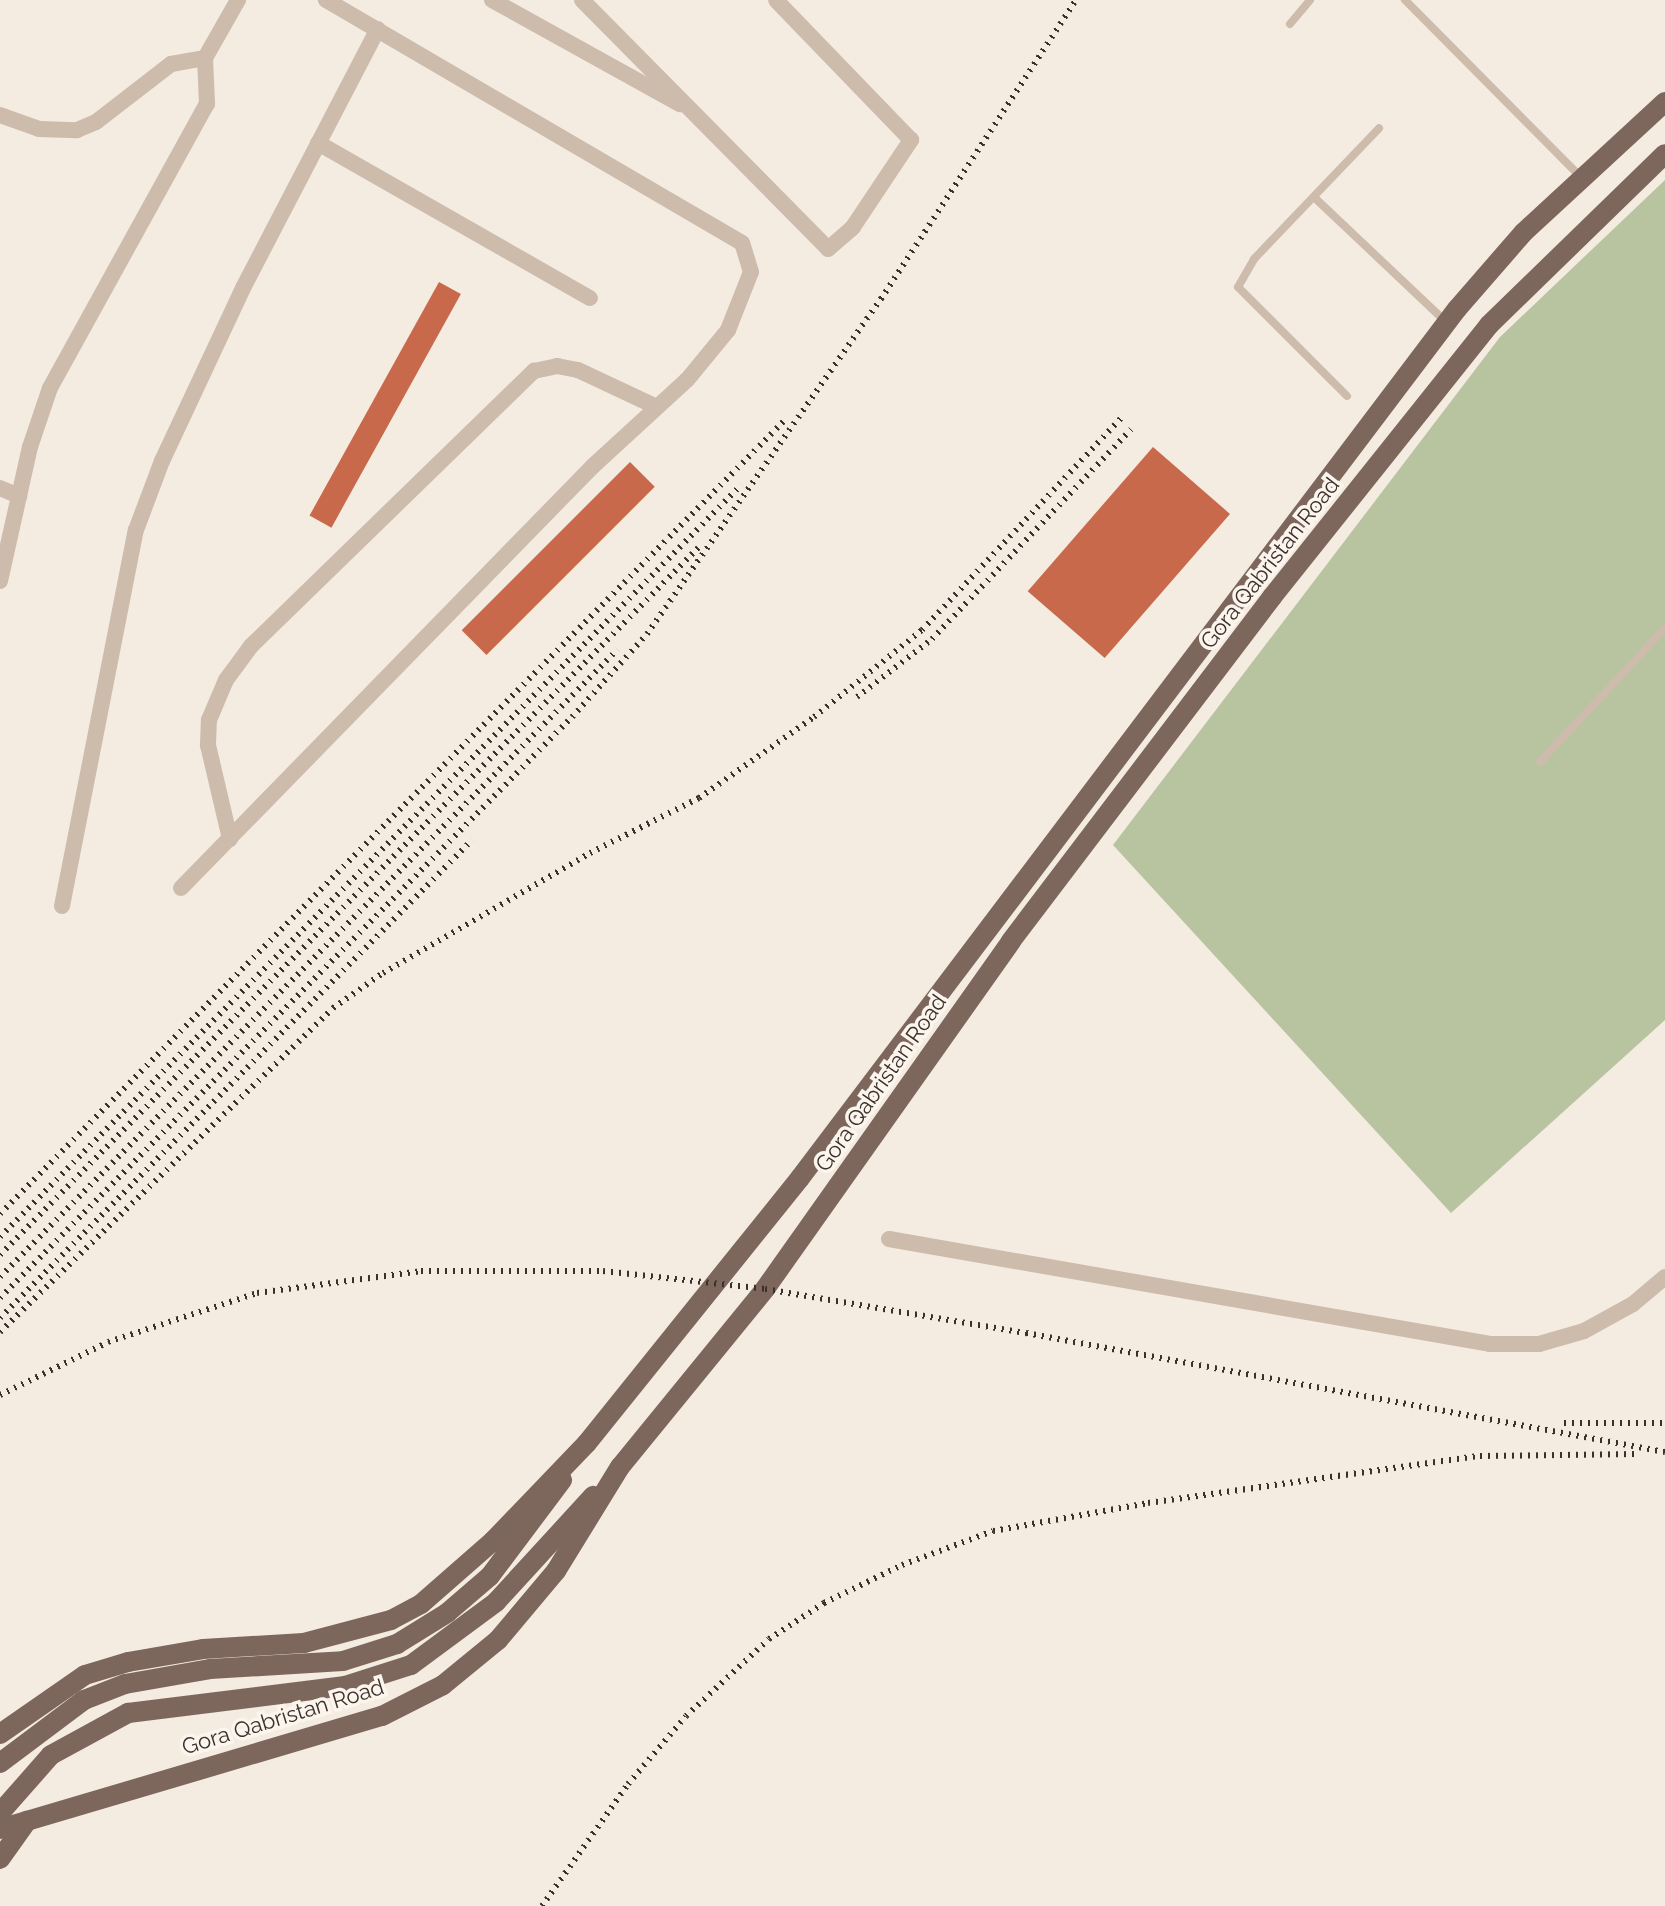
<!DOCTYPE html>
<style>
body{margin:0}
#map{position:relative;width:1665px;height:1906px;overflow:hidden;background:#f4ebe1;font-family:Raleway,sans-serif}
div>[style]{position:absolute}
.green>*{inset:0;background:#b8c4a0}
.building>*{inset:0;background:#c8694b;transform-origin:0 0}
.service>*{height:8px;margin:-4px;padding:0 4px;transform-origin:4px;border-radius:4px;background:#cdbbac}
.minor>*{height:16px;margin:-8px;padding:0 8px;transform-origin:8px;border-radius:8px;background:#cdbbac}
.primary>*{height:20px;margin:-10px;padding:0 10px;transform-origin:10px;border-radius:10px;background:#7d675c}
.rail>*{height:6px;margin-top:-3px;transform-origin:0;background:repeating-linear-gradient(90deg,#3b302b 0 2px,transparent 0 8px)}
span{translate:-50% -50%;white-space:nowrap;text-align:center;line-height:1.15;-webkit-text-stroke:7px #fbf5ee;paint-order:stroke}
.street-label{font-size:22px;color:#3b302b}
</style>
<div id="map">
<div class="green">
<i style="clip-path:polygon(1665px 180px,1665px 1020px,1451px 1213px,1113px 845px,1500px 337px)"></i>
</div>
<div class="building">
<i style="left:439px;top:282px;width:25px;height:267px;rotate:29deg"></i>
<i style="left:1153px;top:447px;width:102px;height:191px;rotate:41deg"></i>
<i style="left:630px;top:462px;width:35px;height:238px;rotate:45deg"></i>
</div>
<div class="service">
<i style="left:1405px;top:0;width:251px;rotate:45.2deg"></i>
<i style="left:1290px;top:24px;width:31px;rotate:-50deg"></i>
<i style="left:1316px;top:199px;width:179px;rotate:43.4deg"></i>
<i style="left:1347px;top:396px;width:154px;rotate:-135deg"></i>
<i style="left:1238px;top:287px;width:32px;rotate:-60deg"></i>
<i style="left:1254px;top:259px;width:181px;rotate:-46.3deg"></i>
<i style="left:1540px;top:762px;width:183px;rotate:-47deg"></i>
</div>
<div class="minor">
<i style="left:492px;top:0;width:215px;rotate:29deg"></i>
<i style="left:582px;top:0;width:350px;rotate:45.3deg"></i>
<i style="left:828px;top:249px;width:33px;rotate:-41deg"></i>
<i style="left:853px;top:227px;width:105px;rotate:-56.3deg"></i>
<i style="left:911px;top:140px;width:194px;rotate:-134deg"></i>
<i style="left:0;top:115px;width:41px;rotate:19.7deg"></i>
<i style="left:39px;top:129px;width:38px;rotate:2deg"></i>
<i style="left:77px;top:130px;width:21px;rotate:-23deg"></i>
<i style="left:96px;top:122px;width:95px;rotate:-37.7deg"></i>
<i style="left:171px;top:64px;width:35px;rotate:-10deg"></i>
<i style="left:318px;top:143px;width:313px;rotate:29.7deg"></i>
<i style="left:0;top:488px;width:21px;rotate:23deg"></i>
<i style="left:0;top:581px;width:137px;rotate:-77.4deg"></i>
<i style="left:30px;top:447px;width:62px;rotate:-71.3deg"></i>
<i style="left:50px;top:388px;width:325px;rotate:-61.1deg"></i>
<i style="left:207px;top:104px;width:46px;rotate:-92.5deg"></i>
<i style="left:205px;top:58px;width:67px;rotate:-60.4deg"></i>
<i style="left:230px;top:839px;width:97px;rotate:-103.2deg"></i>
<i style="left:208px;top:745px;width:25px;rotate:-88deg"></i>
<i style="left:209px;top:720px;width:43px;rotate:-67deg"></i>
<i style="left:226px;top:680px;width:42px;rotate:-53.7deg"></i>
<i style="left:251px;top:646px;width:395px;rotate:-44.2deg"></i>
<i style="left:534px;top:371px;width:24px;rotate:-12deg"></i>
<i style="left:557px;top:366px;width:21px;rotate:11deg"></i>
<i style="left:578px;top:370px;width:87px;rotate:25.1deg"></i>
<i style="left:181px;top:888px;width:590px;rotate:-45.69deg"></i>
<i style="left:593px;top:466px;width:127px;rotate:-42.5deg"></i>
<i style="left:687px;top:380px;width:65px;rotate:-50.6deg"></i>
<i style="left:728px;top:330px;width:62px;rotate:-68.4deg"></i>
<i style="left:751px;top:272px;width:30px;rotate:-107deg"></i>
<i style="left:742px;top:243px;width:482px;rotate:-149.7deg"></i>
<i style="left:62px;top:906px;width:383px;rotate:-78.9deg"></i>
<i style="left:136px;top:530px;width:74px;rotate:-69.4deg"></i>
<i style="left:162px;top:461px;width:191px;rotate:-64.9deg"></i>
<i style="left:243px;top:288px;width:292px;rotate:-62.5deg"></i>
<i style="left:889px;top:1239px;width:610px;rotate:9.91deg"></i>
<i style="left:1490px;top:1344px;width:49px"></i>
<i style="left:1539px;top:1344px;width:47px;rotate:-16.1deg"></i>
<i style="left:1584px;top:1331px;width:56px;rotate:-28.9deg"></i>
<i style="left:1633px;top:1304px;width:42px;rotate:-40.2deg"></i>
</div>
<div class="primary">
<i style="left:0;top:1734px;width:103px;rotate:-34.8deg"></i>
<i style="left:85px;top:1675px;width:45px;rotate:-16.8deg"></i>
<i style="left:128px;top:1662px;width:76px;rotate:-9.8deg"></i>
<i style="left:203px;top:1649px;width:101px;rotate:-3.4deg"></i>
<i style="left:304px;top:1643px;width:90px;rotate:-14.8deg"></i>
<i style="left:391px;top:1620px;width:34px;rotate:-28deg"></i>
<i style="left:421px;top:1604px;width:96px;rotate:-41.2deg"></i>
<i style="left:493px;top:1541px;width:136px;rotate:-46.2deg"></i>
<i style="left:587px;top:1443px;width:340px;rotate:-51.2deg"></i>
<i style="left:800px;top:1178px;width:1089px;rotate:-52.91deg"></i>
<i style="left:1457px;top:309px;width:101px;rotate:-49deg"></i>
<i style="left:1523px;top:233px;width:193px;rotate:-42.7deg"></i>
<i style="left:0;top:1763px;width:105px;rotate:-36.9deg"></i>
<i style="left:84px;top:1700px;width:44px;rotate:-21.3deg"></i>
<i style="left:125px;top:1684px;width:86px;rotate:-10deg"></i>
<i style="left:210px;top:1669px;width:133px;rotate:-3.4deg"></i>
<i style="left:343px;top:1661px;width:57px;rotate:-17.5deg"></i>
<i style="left:397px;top:1644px;width:59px;rotate:-31.8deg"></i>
<i style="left:447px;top:1613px;width:57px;rotate:-40.7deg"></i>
<i style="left:490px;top:1576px;width:120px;rotate:-53.1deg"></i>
<i style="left:0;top:1813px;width:77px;rotate:-48.7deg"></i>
<i style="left:51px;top:1755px;width:88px;rotate:-28.6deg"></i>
<i style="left:128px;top:1713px;width:219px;rotate:-7.1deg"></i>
<i style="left:345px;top:1686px;width:69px;rotate:-17.7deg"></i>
<i style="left:411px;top:1665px;width:106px;rotate:-36.5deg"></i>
<i style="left:496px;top:1602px;width:144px;rotate:-47.5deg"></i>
<i style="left:0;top:1829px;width:398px;rotate:-16.5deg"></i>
<i style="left:382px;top:1716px;width:68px;rotate:-26.9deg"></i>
<i style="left:443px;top:1685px;width:71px;rotate:-39.3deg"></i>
<i style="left:498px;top:1640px;width:90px;rotate:-50deg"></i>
<i style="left:556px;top:1571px;width:122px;rotate:-58.4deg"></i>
<i style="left:620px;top:1467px;width:230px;rotate:-50.8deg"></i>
<i style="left:765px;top:1289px;width:426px;rotate:-54.7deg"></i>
<i style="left:1011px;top:941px;width:432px;rotate:-52.8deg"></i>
<i style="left:1272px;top:597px;width:348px;rotate:-51.4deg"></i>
<i style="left:1489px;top:325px;width:245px;rotate:-44.2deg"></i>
<i style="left:0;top:1859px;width:47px;rotate:-54.6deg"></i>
</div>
<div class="rail">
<i style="left:857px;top:697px;width:95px;rotate:-37.7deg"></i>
<i style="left:932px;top:639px;width:289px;rotate:-46.5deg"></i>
<i style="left:0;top:1214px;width:1119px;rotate:-45.33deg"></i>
<i style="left:0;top:1237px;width:1056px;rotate:-45.42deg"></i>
<i style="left:0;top:1255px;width:994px;rotate:-45.37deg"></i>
<i style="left:0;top:1277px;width:880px;rotate:-45.46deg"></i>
<i style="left:0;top:1298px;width:815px;rotate:-45.45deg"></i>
<i style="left:572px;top:717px;width:112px;rotate:-47.9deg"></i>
<i style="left:647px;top:634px;width:409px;rotate:-55.1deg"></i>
<i style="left:881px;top:299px;width:357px;rotate:-56.9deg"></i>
<i style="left:0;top:1318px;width:672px;rotate:-45.36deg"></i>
<i style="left:0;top:1332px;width:465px;rotate:-44.2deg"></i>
<i style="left:333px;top:1008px;width:61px;rotate:-35deg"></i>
<i style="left:383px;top:973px;width:239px;rotate:-30.1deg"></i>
<i style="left:590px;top:853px;width:122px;rotate:-26.8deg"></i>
<i style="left:699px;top:798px;width:141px;rotate:-35.2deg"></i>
<i style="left:814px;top:717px;width:139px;rotate:-38.9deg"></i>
<i style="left:922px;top:630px;width:295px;rotate:-46.8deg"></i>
<i style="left:0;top:1395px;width:120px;rotate:-26.1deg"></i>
<i style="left:108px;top:1342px;width:157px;rotate:-18.2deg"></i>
<i style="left:257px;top:1293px;width:165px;rotate:-7.6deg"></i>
<i style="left:421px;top:1271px;width:182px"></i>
<i style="left:603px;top:1271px;width:163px;rotate:6.3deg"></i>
<i style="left:765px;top:1289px;width:265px;rotate:9.6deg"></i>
<i style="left:1026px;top:1333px;width:650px;rotate:10.55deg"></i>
<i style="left:1564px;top:1423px;width:101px"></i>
<i style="left:542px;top:1906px;width:149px;rotate:-54.8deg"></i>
<i style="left:628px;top:1784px;width:89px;rotate:-49.5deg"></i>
<i style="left:686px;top:1716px;width:113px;rotate:-42.9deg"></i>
<i style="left:769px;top:1639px;width:66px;rotate:-33.2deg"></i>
<i style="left:824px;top:1603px;width:87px;rotate:-26deg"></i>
<i style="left:902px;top:1565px;width:97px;rotate:-20.5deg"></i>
<i style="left:993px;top:1531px;width:158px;rotate:-10.2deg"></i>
<i style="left:1148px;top:1503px;width:335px;rotate:-8.1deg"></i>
<i style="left:1480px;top:1456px;width:157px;rotate:-0.7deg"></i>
</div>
<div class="street-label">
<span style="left:1270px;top:563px;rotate:-52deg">Gora Qabristan Road</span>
<span style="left:881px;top:1083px;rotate:-55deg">Gora Qabristan Road</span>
<span style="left:283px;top:1717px;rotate:-17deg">Gora Qabristan Road</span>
</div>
</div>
